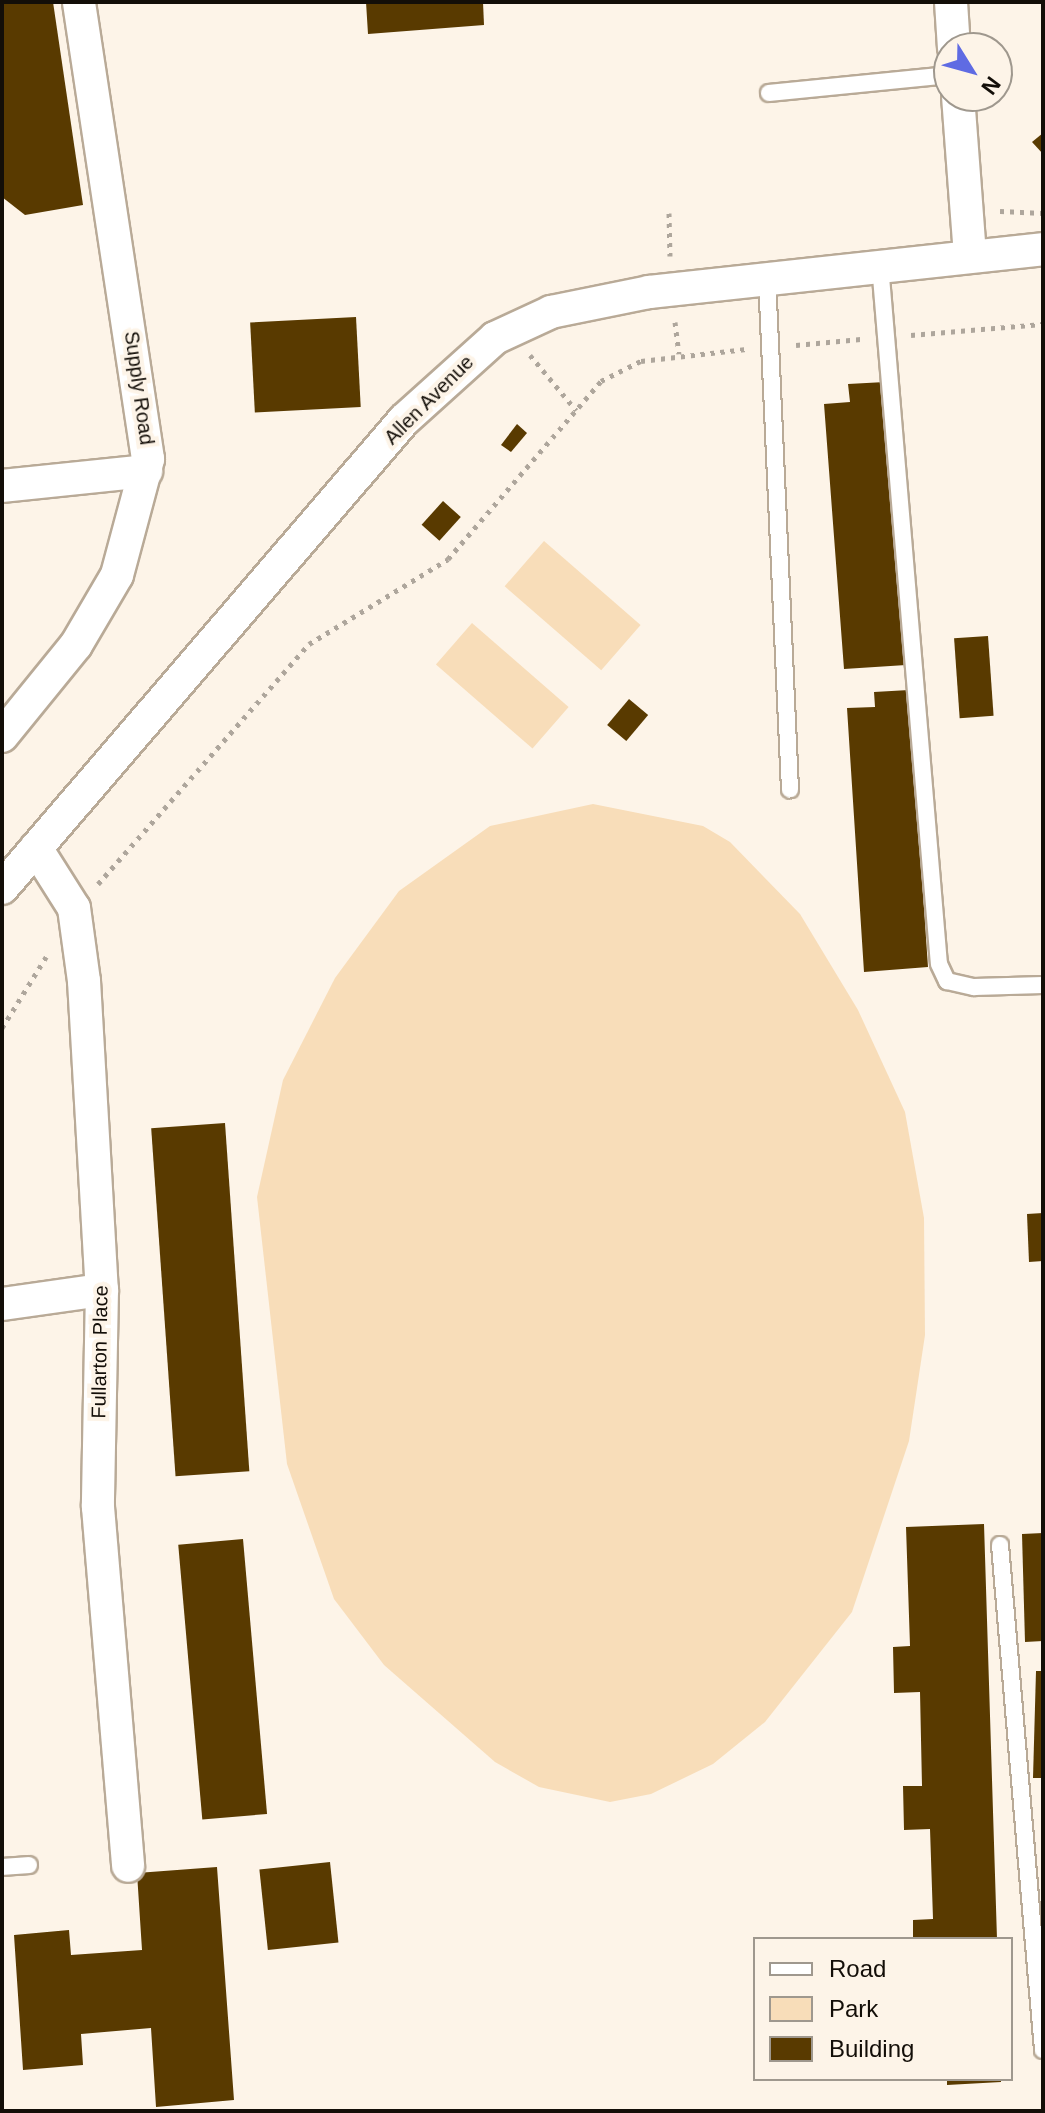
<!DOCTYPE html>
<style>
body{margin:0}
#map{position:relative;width:1045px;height:2113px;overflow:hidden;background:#fdf4e8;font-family:Helvetica,sans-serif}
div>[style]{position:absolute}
.green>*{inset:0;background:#f8ddb9;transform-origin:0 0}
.building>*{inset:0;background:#593a00;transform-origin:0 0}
.path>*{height:5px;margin-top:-2.5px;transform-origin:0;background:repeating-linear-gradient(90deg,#aea69c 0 4px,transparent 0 10px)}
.roads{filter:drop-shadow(2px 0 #b9aa97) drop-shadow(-2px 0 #b9aa97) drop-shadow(0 2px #b9aa97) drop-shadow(0 -2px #b9aa97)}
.service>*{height:16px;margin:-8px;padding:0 8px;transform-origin:8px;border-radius:8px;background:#fff}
.minor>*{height:32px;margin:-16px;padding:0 16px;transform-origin:16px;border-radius:16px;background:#fff}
span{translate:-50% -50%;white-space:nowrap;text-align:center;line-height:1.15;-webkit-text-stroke:8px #fdf4e8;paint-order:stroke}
.street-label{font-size:20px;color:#130e08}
.frame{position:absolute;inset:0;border:4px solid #130e08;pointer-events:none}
.legend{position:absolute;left:753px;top:1937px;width:260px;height:144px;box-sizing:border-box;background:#fdf4e8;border:2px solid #9f988e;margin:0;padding:10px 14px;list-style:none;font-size:24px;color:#130e08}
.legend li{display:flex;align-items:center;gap:16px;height:40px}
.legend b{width:40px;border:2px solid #9f988e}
.north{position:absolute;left:933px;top:32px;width:80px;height:80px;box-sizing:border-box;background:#fdf4e8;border:2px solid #9f988e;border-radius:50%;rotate:127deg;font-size:22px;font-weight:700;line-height:32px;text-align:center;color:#130e08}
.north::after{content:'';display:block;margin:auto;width:28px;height:36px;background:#5f6be3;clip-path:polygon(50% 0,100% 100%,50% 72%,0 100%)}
</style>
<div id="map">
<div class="green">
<i style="left:544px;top:541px;width:128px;height:60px;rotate:41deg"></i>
<i style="left:472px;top:623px;width:128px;height:55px;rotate:41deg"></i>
<i style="clip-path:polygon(593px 804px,703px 826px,730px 842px,800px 914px,858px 1010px,905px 1112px,924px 1218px,925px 1335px,909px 1441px,852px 1612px,765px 1722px,713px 1764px,651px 1794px,610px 1802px,539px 1787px,495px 1762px,384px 1665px,334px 1599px,287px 1464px,257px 1197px,283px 1080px,335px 978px,399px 891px,490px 826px)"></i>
</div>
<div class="building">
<i style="clip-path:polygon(2px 2px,53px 2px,83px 205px,25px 215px,2px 197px)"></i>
<i style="clip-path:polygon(366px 2px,483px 2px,484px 25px,368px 34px)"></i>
<i style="clip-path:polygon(1043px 133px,1043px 154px,1032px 142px)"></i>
<i style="left:356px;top:317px;width:90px;height:106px;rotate:87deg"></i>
<i style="clip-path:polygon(885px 382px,906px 665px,844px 669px,824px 404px,850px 402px,848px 384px)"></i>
<i style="clip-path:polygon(517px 424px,527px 433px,511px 452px,501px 445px)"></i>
<i style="left:443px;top:501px;width:24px;height:32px;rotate:42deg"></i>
<i style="left:988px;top:636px;width:80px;height:34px;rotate:86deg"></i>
<i style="clip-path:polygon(909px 690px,928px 967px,864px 972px,847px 708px,875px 707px,874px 692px)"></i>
<i style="left:629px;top:699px;width:25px;height:34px;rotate:40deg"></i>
<i style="left:225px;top:1123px;width:349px;height:74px;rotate:86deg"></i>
<i style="clip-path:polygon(1043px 1213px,1043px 1261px,1029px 1262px,1027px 1214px)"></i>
<i style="clip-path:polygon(984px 1524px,997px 1939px,913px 1939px,913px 1920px,933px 1919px,930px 1829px,904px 1830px,903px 1786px,922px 1786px,920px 1692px,894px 1693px,893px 1647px,910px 1646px,906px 1527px)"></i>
<i style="clip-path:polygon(1043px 1533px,1043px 1641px,1025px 1642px,1022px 1534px)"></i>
<i style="left:243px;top:1539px;width:276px;height:65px;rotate:85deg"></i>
<i style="clip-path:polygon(1036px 1671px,1043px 1671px,1043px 1778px,1033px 1778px)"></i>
<i style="left:330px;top:1862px;width:81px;height:71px;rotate:84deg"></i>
<i style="clip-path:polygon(217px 1867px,234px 2100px,156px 2107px,151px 2028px,81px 2034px,83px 2065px,23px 2070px,14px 1935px,69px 1930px,71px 1955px,142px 1950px,137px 1873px)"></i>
<i style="clip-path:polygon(947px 2079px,1001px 2079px,1001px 2082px,947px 2085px)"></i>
</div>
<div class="path">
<i style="left:1000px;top:211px;width:43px;rotate:2.7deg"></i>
<i style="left:669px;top:213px;width:43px;rotate:88.7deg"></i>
<i style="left:675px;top:322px;width:32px;rotate:83deg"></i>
<i style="left:911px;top:335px;width:132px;rotate:-4.8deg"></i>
<i style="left:796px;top:345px;width:65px;rotate:-5.3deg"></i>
<i style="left:530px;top:355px;width:72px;rotate:50.1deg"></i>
<i style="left:98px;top:884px;width:320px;rotate:-48.7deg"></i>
<i style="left:309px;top:644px;width:163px;rotate:-31.4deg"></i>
<i style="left:448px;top:559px;width:235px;rotate:-49.3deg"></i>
<i style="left:601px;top:381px;width:45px;rotate:-26.6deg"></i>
<i style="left:641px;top:361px;width:106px;rotate:-6.5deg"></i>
<i style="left:2px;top:1028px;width:84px;rotate:-58.2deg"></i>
</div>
<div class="roads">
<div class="service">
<i style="left:769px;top:93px;width:181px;rotate:-5.7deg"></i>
<i style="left:880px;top:265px;width:701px;rotate:85.18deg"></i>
<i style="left:939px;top:964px;width:19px;rotate:65deg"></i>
<i style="left:947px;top:981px;width:28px;rotate:13deg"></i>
<i style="left:974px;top:987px;width:69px;rotate:-1.7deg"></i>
<i style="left:767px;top:277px;width:513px;rotate:87.43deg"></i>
<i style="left:1000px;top:1545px;width:507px;rotate:85.13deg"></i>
<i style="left:2px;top:1867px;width:27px;rotate:-4deg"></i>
</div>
<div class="minor">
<i style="left:951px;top:2px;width:46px;rotate:86.3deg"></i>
<i style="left:958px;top:96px;width:158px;rotate:85.7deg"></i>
<i style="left:2px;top:486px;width:145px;rotate:-5.9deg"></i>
<i style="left:2px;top:736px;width:117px;rotate:-50.9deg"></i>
<i style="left:76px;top:645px;width:81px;rotate:-59.6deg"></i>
<i style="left:117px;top:575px;width:120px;rotate:-75deg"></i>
<i style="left:148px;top:459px;width:462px;rotate:-98.6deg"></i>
<i style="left:36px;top:848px;width:71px;rotate:57.7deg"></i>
<i style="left:74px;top:908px;width:74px;rotate:82.2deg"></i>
<i style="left:84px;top:981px;width:310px;rotate:86.7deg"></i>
<i style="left:102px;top:1290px;width:217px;rotate:91.1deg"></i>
<i style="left:98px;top:1507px;width:360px;rotate:85.2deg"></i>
<i style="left:2px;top:888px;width:617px;rotate:-49.34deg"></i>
<i style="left:404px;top:420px;width:122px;rotate:-42deg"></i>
<i style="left:495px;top:338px;width:62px;rotate:-24.9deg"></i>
<i style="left:551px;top:312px;width:100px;rotate:-11.5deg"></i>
<i style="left:649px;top:292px;width:396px;rotate:-6.2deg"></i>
<i style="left:2px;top:1304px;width:101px;rotate:-8deg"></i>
</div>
</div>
<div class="street-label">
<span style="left:139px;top:388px;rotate:82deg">Supply Road</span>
<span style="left:429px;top:400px;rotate:-45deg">Allen Avenue</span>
<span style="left:100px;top:1352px;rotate:-89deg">Fullarton Place</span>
</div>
<div class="frame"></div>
<ul class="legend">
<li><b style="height:10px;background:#fff"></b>Road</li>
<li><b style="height:22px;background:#f8ddb9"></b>Park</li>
<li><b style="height:22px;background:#593a00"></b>Building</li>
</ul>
<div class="north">N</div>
</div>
